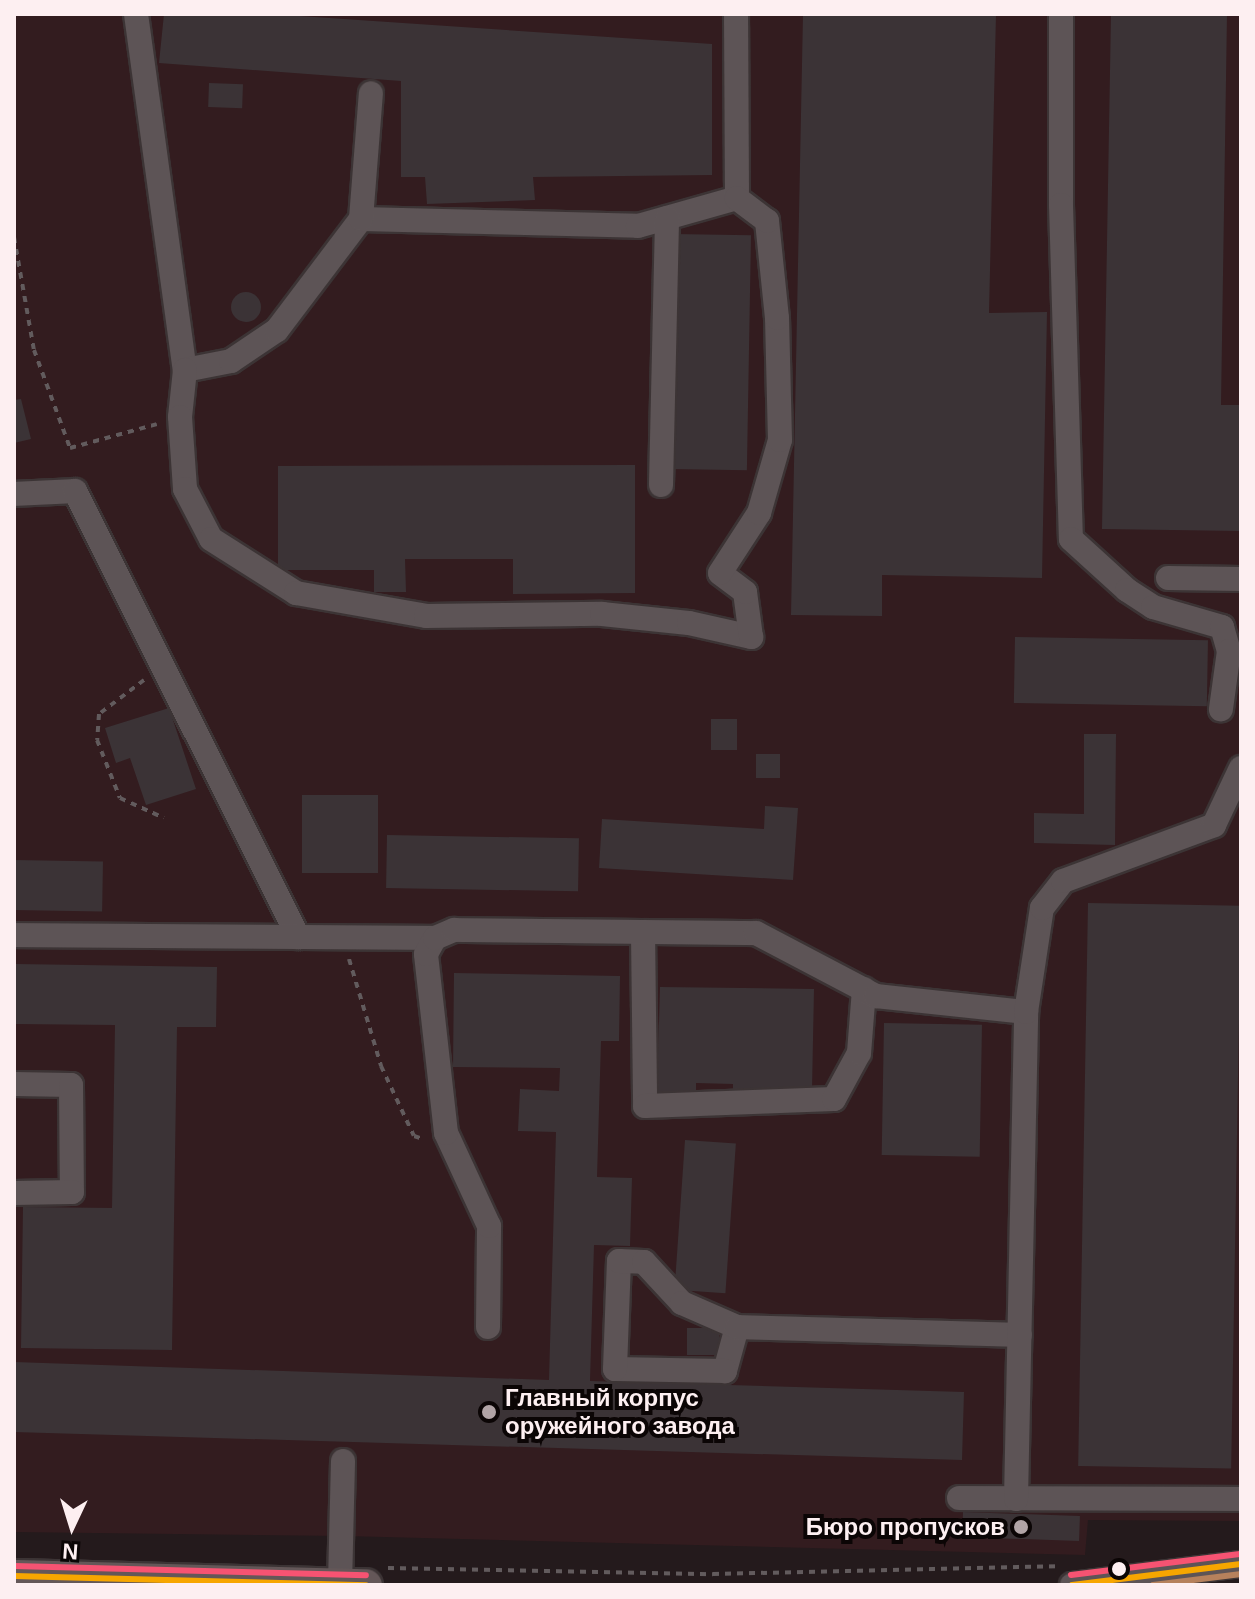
<!DOCTYPE html>
<meta charset="utf-8">
<style>
body{margin:0}
#map{position:relative;width:1255px;height:1599px;overflow:hidden;background:#241a1c;font-family:Arial,sans-serif}
div>[style]{position:absolute}
.built>*{inset:0;background:#331c1f}
.building>*{inset:0;background:#3b3336;transform-origin:0 0}
.round{border-radius:50%}
.path>*{height:4px;margin-top:-2px;transform-origin:0;background:repeating-linear-gradient(90deg,#625b5d 0 6px,transparent 0 12px)}
.roads{filter:drop-shadow(2px 0 #3c3435) drop-shadow(-2px 0 #3c3435) drop-shadow(0 2px #3c3435) drop-shadow(0 -2px #3c3435)}
.minor>*{height:24px;margin:-12px;padding:0 12px;transform-origin:12px;border-radius:12px;background:#5d5456}
.major>*{height:32px;margin:-16px;padding:0 16px;transform-origin:16px;border-radius:16px;background:#645758}
.bus-1>*{height:6px;margin:-3px;padding:0 3px;transform-origin:3px;border-radius:3px;background:#f7a600}
.bus-2>*{height:6px;margin:-3px;padding:0 3px;transform-origin:3px;border-radius:3px;background:#b6815c}
.bus-3>*{height:6px;margin:-3px;padding:0 3px;transform-origin:3px;border-radius:3px;background:#f65372}
.dots>*{width:22px;height:22px;translate:-50% -50%;box-sizing:border-box;border:4px solid #0b0505;border-radius:50%}
span{translate:-50% -50%;white-space:nowrap;text-align:center;line-height:1.15;-webkit-text-stroke:8px #0b0505;paint-order:stroke}
.poi-label{font-size:24px;color:#fdeff1;font-weight:700}
.left{translate:0 -50%;text-align:left}
.right{translate:-100% -50%;text-align:right}
.frame{position:absolute;inset:0;border:16px solid #fdeff1;pointer-events:none}
.north{position:absolute;left:32px;top:1487px;width:80px;height:80px;-webkit-text-stroke:6px #0b0505;paint-order:stroke;rotate:184deg;font-size:22px;font-weight:700;line-height:32px;text-align:center;color:#fdeff1}
.north::after{content:'';display:block;margin:auto;width:28px;height:36px;background:#fdeff1;clip-path:polygon(50% 0,100% 100%,50% 72%,0 100%)}
</style>
<div id="map">
<div class="built">
<i style="clip-path:polygon(14px 14px,1241px 14px,1241px 1521px,1088px 1520px,1085px 1555px,345px 1536px,14px 1532px)"></i>
</div>
<div class="building">
<i style="clip-path:polygon(164px 14px,270px 14px,712px 44px,712px 175px,533px 177px,535px 200px,427px 204px,425px 177px,401px 177px,401px 81px,159px 63px)"></i>
<i style="clip-path:polygon(803px 14px,996px 14px,989px 313px,1047px 312px,1042px 578px,882px 575px,882px 616px,791px 615px)"></i>
<i style="clip-path:polygon(1111px 14px,1227px 14px,1221px 405px,1241px 405px,1241px 531px,1102px 529px)"></i>
<i style="left:209px;top:83px;width:34px;height:24px;rotate:2deg"></i>
<i style="left:673px;top:234px;width:78px;height:235px;rotate:1deg"></i>
<i class="round" style="left:231px;top:292px;width:30px;height:30px"></i>
<i style="clip-path:polygon(21px 399px,31px 439px,14px 443px,14px 400px)"></i>
<i style="clip-path:polygon(635px 465px,635px 593px,513px 594px,513px 559px,405px 559px,406px 592px,374px 592px,374px 570px,278px 570px,278px 466px)"></i>
<i style="left:1015px;top:637px;width:193px;height:66px;rotate:1deg"></i>
<i style="clip-path:polygon(169px 708px,196px 789px,146px 805px,130px 758px,116px 763px,105px 728px)"></i>
<i style="left:737px;top:719px;width:31px;height:26px;rotate:90deg"></i>
<i style="clip-path:polygon(1084px 734px,1116px 734px,1115px 845px,1034px 843px,1034px 813px,1084px 814px)"></i>
<i style="left:756px;top:754px;width:24px;height:24px"></i>
<i style="left:302px;top:795px;width:76px;height:78px"></i>
<i style="clip-path:polygon(765px 806px,798px 808px,793px 880px,599px 868px,602px 819px,764px 829px)"></i>
<i style="left:387px;top:835px;width:192px;height:53px;rotate:1deg"></i>
<i style="left:14px;top:860px;width:89px;height:50px;rotate:1deg"></i>
<i style="left:1088px;top:903px;width:153px;height:563px;rotate:1deg"></i>
<i style="clip-path:polygon(15px 964px,217px 967px,216px 1027px,177px 1027px,172px 1350px,21px 1348px,23px 1207px,112px 1208px,115px 1025px,15px 1024px)"></i>
<i style="clip-path:polygon(454px 973px,620px 976px,619px 1041px,601px 1041px,597px 1177px,632px 1178px,630px 1246px,594px 1245px,590px 1381px,964px 1392px,962px 1460px,14px 1432px,14px 1362px,549px 1380px,556px 1132px,518px 1131px,520px 1089px,559px 1091px,560px 1068px,453px 1067px)"></i>
<i style="clip-path:polygon(660px 987px,814px 989px,812px 1090px,733px 1089px,733px 1084px,696px 1083px,696px 1096px,657px 1094px)"></i>
<i style="left:884px;top:1023px;width:98px;height:132px;rotate:1deg"></i>
<i style="left:685px;top:1140px;width:51px;height:150px;rotate:4deg"></i>
<i style="left:687px;top:1328px;width:32px;height:27px"></i>
<i style="left:963px;top:1512px;width:117px;height:25px;rotate:2deg"></i>
</div>
<div class="path">
<i style="left:14px;top:237px;width:115px;rotate:80deg"></i>
<i style="left:34px;top:350px;width:104px;rotate:69.8deg"></i>
<i style="left:70px;top:448px;width:90px;rotate:-15.4deg"></i>
<i style="left:144px;top:680px;width:56px;rotate:142.9deg"></i>
<i style="left:99px;top:714px;width:26px;rotate:94deg"></i>
<i style="left:97px;top:740px;width:62px;rotate:68.4deg"></i>
<i style="left:120px;top:798px;width:48px;rotate:24.4deg"></i>
<i style="left:349px;top:959px;width:112px;rotate:73.3deg"></i>
<i style="left:381px;top:1066px;width:77px;rotate:64.8deg"></i>
<i style="left:414px;top:1136px;width:9px;rotate:18deg"></i>
<i style="left:388px;top:1568px;width:325px;rotate:1.1deg"></i>
<i style="left:713px;top:1574px;width:346px;rotate:-1.3deg"></i>
</div>
<div class="roads">
<div class="minor">
<i style="left:136px;top:14px;width:359px;rotate:82.2deg"></i>
<i style="left:185px;top:370px;width:47px;rotate:-11.1deg"></i>
<i style="left:231px;top:361px;width:55px;rotate:-34deg"></i>
<i style="left:277px;top:330px;width:139px;rotate:-52.9deg"></i>
<i style="left:361px;top:219px;width:277px;rotate:1.4deg"></i>
<i style="left:638px;top:226px;width:103px;rotate:-15.8deg"></i>
<i style="left:737px;top:198px;width:184px;rotate:-90.3deg"></i>
<i style="left:1061px;top:14px;width:191px;rotate:90deg"></i>
<i style="left:1061px;top:205px;width:334px;rotate:88.3deg"></i>
<i style="left:1071px;top:539px;width:76px;rotate:42.3deg"></i>
<i style="left:1127px;top:590px;width:31px;rotate:33deg"></i>
<i style="left:1153px;top:607px;width:72px;rotate:16.2deg"></i>
<i style="left:1222px;top:627px;width:25px;rotate:74deg"></i>
<i style="left:1229px;top:651px;width:59px;rotate:97.9deg"></i>
<i style="left:361px;top:219px;width:126px;rotate:-85.5deg"></i>
<i style="left:185px;top:370px;width:47px;rotate:96.1deg"></i>
<i style="left:180px;top:417px;width:72px;rotate:86deg"></i>
<i style="left:185px;top:489px;width:56px;rotate:62.5deg"></i>
<i style="left:211px;top:539px;width:101px;rotate:32.4deg"></i>
<i style="left:296px;top:593px;width:132px;rotate:10deg"></i>
<i style="left:426px;top:616px;width:176px;rotate:-0.7deg"></i>
<i style="left:602px;top:614px;width:87px;rotate:5.9deg"></i>
<i style="left:689px;top:623px;width:64px;rotate:12.7deg"></i>
<i style="left:751px;top:637px;width:45px;rotate:-97.6deg"></i>
<i style="left:745px;top:592px;width:31px;rotate:-143deg"></i>
<i style="left:720px;top:573px;width:72px;rotate:-57deg"></i>
<i style="left:759px;top:513px;width:76px;rotate:-74deg"></i>
<i style="left:780px;top:440px;width:122px;rotate:-91.4deg"></i>
<i style="left:777px;top:318px;width:98px;rotate:-95.9deg"></i>
<i style="left:767px;top:221px;width:38px;rotate:-143deg"></i>
<i style="left:661px;top:485px;width:267px;rotate:-88.7deg"></i>
<i style="left:14px;top:494px;width:61px;rotate:-2.8deg"></i>
<i style="left:75px;top:491px;width:499px;rotate:63.4deg"></i>
<i style="left:1168px;top:578px;width:73px;rotate:0.8deg"></i>
<i style="left:643px;top:932px;width:174px;rotate:89.3deg"></i>
<i style="left:645px;top:1106px;width:189px;rotate:-2.1deg"></i>
<i style="left:834px;top:1099px;width:52px;rotate:-61.5deg"></i>
<i style="left:859px;top:1053px;width:64px;rotate:-85.5deg"></i>
<i style="left:14px;top:935px;width:421px;rotate:0.4deg"></i>
<i style="left:14px;top:1084px;width:57px;rotate:1deg"></i>
<i style="left:71px;top:1085px;width:107px;rotate:89.5deg"></i>
<i style="left:72px;top:1192px;width:58px;rotate:179deg"></i>
<i style="left:488px;top:1327px;width:101px;rotate:-89.4deg"></i>
<i style="left:489px;top:1226px;width:102px;rotate:-114.8deg"></i>
<i style="left:446px;top:1133px;width:180px;rotate:-96.4deg"></i>
<i style="left:426px;top:954px;width:18px;rotate:-61deg"></i>
<i style="left:435px;top:938px;width:21px;rotate:-23deg"></i>
<i style="left:454px;top:930px;width:302px;rotate:0.6deg"></i>
<i style="left:756px;top:933px;width:136px;rotate:27.7deg"></i>
<i style="left:876px;top:996px;width:151px;rotate:6.1deg"></i>
<i style="left:737px;top:1327px;width:46px;rotate:105.3deg"></i>
<i style="left:725px;top:1371px;width:110px;rotate:-179deg"></i>
<i style="left:615px;top:1369px;width:108px;rotate:-87.9deg"></i>
<i style="left:619px;top:1261px;width:25px;rotate:2deg"></i>
<i style="left:644px;top:1262px;width:56px;rotate:47.2deg"></i>
<i style="left:682px;top:1303px;width:60px;rotate:23.6deg"></i>
<i style="left:737px;top:1327px;width:283px;rotate:1.6deg"></i>
<i style="left:959px;top:1498px;width:282px;rotate:0.2deg"></i>
<i style="left:1016px;top:1499px;width:487px;rotate:-88.8deg"></i>
<i style="left:1026px;top:1012px;width:105px;rotate:-81.3deg"></i>
<i style="left:1042px;top:908px;width:34px;rotate:-52deg"></i>
<i style="left:1063px;top:881px;width:161px;rotate:-20.3deg"></i>
<i style="left:1214px;top:825px;width:63px;rotate:-64.7deg"></i>
<i style="left:340px;top:1584px;width:123px;rotate:-88.6deg"></i>
<i style="left:1072px;top:1585px;width:170px;rotate:-7.1deg"></i>
</div>
<div class="major">
<i style="left:14px;top:1576px;width:352px;rotate:1.5deg"></i>
</div>
</div>
<div class="bus-1">
<i style="left:14px;top:1576px;width:352px;rotate:1.5deg"></i>
<i style="left:1072px;top:1585px;width:170px;rotate:-7.1deg"></i>
</div>
<div class="bus-2">
<i style="left:1153px;top:1585px;width:89px;rotate:-7.1deg"></i>
</div>
<div class="bus-3">
<i style="left:14px;top:1566px;width:352px;rotate:1.5deg"></i>
<i style="left:1071px;top:1575px;width:170px;rotate:-7.1deg"></i>
</div>
<div class="dots">
<i style="left:489px;top:1412px;background:#b1a4a6"></i>
<i style="left:1021px;top:1527px;background:#b1a4a6"></i>
<i style="left:1119px;top:1569px;background:#fdeff1"></i>
</div>
<div class="poi-label">
<span class="left" style="left:505px;top:1412px">Главный корпус<br>оружейного завода</span>
<span class="right" style="left:1005px;top:1527px">Бюро пропусков</span>
</div>
<div class="frame"></div>
<div class="north">N</div>
</div>
